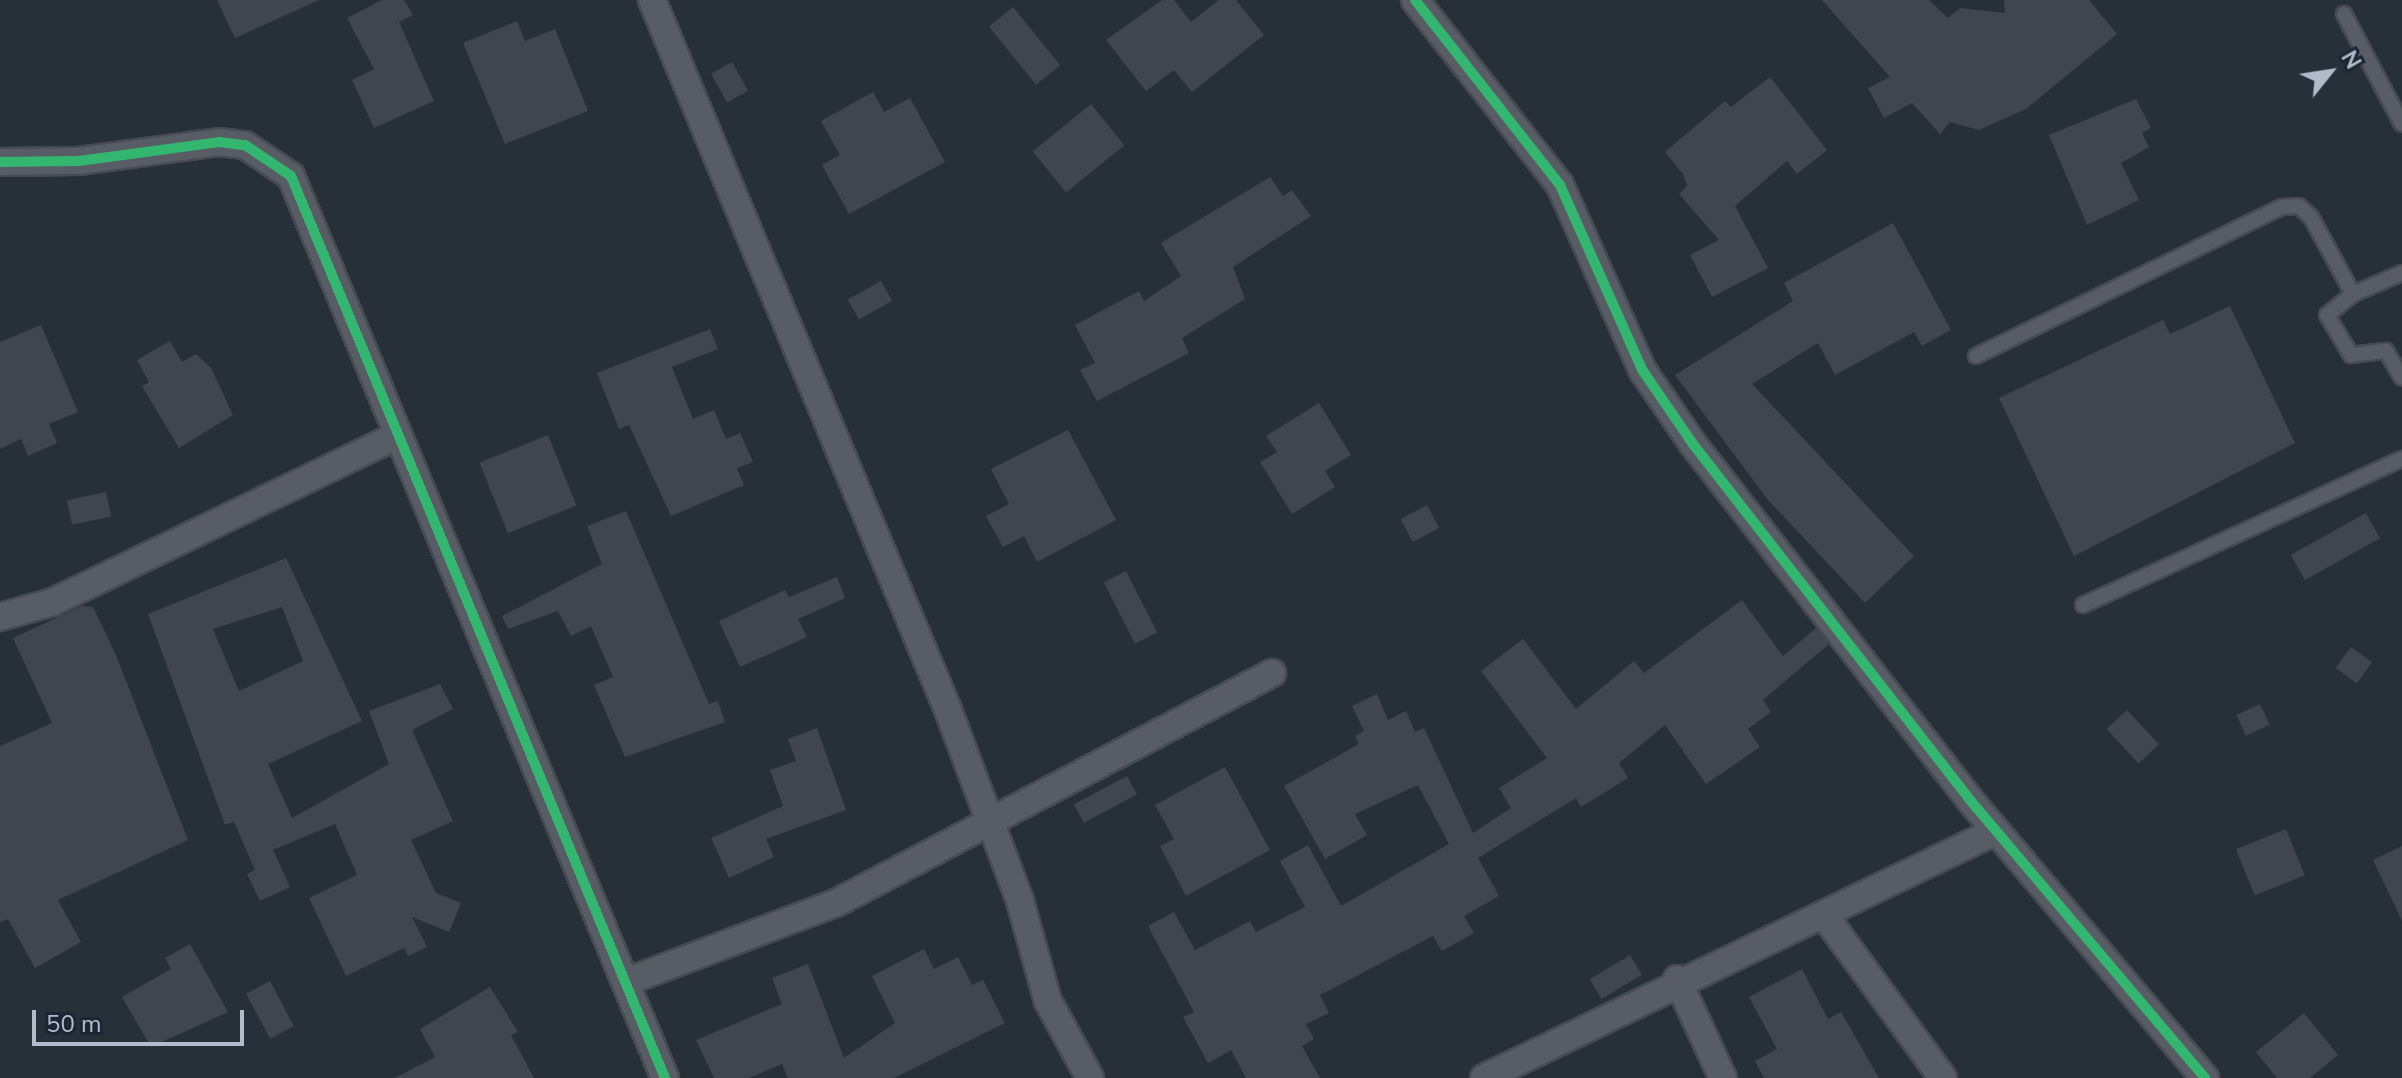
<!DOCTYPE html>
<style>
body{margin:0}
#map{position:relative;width:2402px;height:1078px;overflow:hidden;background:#272f38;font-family:"Nunito Sans",sans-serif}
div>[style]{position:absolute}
.building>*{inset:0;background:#3f464e;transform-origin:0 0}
.roads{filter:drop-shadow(2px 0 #464b52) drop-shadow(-2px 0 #464b52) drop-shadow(0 2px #464b52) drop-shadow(0 -2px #464b52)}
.service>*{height:14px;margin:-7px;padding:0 7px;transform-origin:7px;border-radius:7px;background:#585d65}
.minor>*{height:26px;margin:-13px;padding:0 13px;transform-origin:13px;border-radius:13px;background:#585d65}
.cycleway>*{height:10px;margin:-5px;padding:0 5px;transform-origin:5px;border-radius:5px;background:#33b770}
span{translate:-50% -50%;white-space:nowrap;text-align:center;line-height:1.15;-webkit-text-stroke:6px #1b2533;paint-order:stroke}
.north{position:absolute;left:2290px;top:32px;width:80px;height:80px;-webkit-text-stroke:6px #1b2533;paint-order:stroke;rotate:60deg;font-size:22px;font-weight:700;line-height:32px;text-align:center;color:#b1bbc9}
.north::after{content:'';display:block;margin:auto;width:28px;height:36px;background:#b1bbc9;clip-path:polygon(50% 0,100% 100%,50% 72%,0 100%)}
.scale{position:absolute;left:32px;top:1010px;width:212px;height:36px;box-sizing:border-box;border:4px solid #b1bbc9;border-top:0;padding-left:10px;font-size:24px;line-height:28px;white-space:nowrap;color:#b1bbc9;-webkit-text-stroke:6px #1b2533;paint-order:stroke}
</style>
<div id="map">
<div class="building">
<i style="clip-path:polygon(217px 0,319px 0,235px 38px)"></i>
<i style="clip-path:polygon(382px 0,404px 0,413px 15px,399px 22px,434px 101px,374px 128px,352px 80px,374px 69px,347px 18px)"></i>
<i style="clip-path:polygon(1162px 0,1174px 0,1191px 22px,1219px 0,1236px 0,1264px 35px,1192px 92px,1174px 70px,1146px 91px,1106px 40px)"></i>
<i style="clip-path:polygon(1822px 0,1929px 0,1948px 18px,1960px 8px,2005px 13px,2004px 0,2089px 0,2117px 34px,2026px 109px,1979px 130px,1950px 122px,1940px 134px,1912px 103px,1884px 118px,1868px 88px,1890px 77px)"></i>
<i style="left:1013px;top:7px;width:75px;height:31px;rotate:51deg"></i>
<i style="clip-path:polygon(517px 21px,525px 41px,555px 29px,588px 111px,505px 144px,463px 43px)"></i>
<i style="left:732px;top:62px;width:33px;height:24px;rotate:61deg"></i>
<i style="clip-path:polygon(1770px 77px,1827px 150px,1797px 174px,1787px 161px,1735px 206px,1768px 268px,1712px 297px,1690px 255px,1719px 240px,1679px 194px,1687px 186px,1683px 174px,1665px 152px,1725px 101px,1731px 107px)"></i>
<i style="clip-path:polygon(873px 92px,884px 112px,910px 98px,945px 162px,849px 214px,822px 165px,840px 155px,821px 121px)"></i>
<i style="clip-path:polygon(2136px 99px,2151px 128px,2142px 133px,2149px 147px,2121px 163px,2139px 200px,2087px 225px,2049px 135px)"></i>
<i style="left:1091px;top:104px;width:53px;height:75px;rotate:51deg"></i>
<i style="clip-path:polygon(1270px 177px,1283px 196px,1292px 190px,1311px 216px,1233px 267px,1245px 299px,1182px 338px,1189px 353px,1097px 401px,1080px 370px,1095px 363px,1075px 325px,1139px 291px,1144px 301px,1181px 276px,1161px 243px)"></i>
<i style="clip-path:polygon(1893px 223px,1951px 330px,1922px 346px,1914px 332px,1835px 375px,1818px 343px,1752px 384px,1914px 556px,1865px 603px,1768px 500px,1675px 375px,1793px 301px,1784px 283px)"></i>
<i style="left:881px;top:281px;width:23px;height:38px;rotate:61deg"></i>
<i style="clip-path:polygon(2230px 306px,2295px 443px,2074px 556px,1999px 398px,2163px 320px,2170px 334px)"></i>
<i style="clip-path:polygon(41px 325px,78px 412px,49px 424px,57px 443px,28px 456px,21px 439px,0 449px,0 342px)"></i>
<i style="clip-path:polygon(710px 329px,718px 349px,672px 367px,693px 419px,714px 410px,726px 439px,740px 433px,753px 462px,737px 468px,744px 485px,671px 516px,629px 425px,619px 429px,597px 373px)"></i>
<i style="clip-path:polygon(170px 341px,182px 362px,196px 354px,211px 368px,233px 415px,179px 448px,142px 386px,149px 382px,137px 360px)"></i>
<i style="clip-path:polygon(1319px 403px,1351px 455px,1325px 471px,1335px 487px,1292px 514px,1260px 462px,1277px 452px,1266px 436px)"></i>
<i style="clip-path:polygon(1068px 430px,1116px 520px,1037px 562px,1024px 536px,1003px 547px,986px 516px,1009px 504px,991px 469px)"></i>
<i style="left:548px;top:435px;width:76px;height:74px;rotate:68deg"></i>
<i style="left:106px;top:492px;width:25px;height:40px;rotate:78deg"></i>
<i style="left:1427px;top:505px;width:26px;height:30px;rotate:62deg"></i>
<i style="clip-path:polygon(626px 511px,709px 704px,718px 701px,725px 722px,625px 757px,594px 685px,613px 677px,591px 626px,571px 636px,558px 611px,508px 629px,502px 616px,602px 564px,587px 526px)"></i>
<i style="left:2366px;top:513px;width:29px;height:86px;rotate:61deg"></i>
<i style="clip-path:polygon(evenodd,286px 558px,362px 721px,268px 764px,292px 818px,389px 764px,369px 711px,440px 684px,453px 709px,412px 730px,453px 821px,411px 840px,436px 893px,461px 903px,449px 932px,412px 917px,427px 947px,408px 956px,404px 948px,346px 976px,309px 898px,357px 875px,335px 824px,273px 850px,290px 887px,260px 901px,247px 874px,255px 870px,234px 822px,225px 825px,148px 614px,286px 558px,282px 607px,303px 661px,239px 691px,213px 629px,282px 607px)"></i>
<i style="left:1126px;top:571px;width:69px;height:25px;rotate:63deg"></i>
<i style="clip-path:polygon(837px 577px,845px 598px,798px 619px,807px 637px,740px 667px,719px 621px,785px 590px,789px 597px)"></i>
<i style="clip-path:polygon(1742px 600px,1783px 656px,1816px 628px,1829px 644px,1763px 700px,1771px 712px,1748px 729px,1760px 747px,1706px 784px,1665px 725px,1619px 763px,1628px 778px,1581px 807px,1576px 798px,1478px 858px,1499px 896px,1464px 916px,1474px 933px,1442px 951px,1433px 936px,1320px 995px,1329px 1013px,1306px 1024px,1314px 1039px,1302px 1046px,1320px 1078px,1246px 1078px,1231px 1050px,1208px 1063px,1183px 1017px,1194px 1012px,1148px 926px,1174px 912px,1195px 950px,1250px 921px,1256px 932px,1305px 907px,1280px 861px,1308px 845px,1341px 906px,1449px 844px,1418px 785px,1355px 814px,1367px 835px,1325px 859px,1284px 786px,1359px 744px,1355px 736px,1364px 731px,1352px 706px,1377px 694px,1388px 720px,1406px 711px,1415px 732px,1424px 728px,1473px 833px,1511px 808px,1499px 788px,1547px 758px,1481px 671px,1523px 639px,1576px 709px,1634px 661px,1644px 673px)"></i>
<i style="clip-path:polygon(82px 606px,93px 607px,116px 655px,188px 840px,58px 900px,81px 942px,35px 968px,8px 919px,0 922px,0 746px,52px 723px,13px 638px)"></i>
<i style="left:2351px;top:647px;width:26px;height:26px;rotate:36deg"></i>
<i style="left:2260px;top:704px;width:23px;height:26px;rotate:65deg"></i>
<i style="left:2127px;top:710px;width:47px;height:28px;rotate:47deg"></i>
<i style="clip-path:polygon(817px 728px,846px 810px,766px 839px,774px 857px,729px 878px,711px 838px,783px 806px,770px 770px,796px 761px,788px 739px)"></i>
<i style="clip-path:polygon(1225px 767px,1270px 850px,1186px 896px,1160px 846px,1174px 839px,1155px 805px)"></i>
<i style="left:1127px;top:776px;width:21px;height:60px;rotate:62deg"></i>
<i style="left:2286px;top:829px;width:50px;height:54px;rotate:68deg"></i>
<i style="clip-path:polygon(2402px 846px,2402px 921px,2373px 860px)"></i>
<i style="clip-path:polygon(190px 944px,228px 1012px,151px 1047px,122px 997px,171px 969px,165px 958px)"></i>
<i style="clip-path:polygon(924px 949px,934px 969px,958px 957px,972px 985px,983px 980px,1005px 1023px,894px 1078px,788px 1078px,782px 1064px,749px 1078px,714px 1078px,696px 1040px,782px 1004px,772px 978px,808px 964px,844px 1058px,895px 1023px,872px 976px)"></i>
<i style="left:1630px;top:955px;width:23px;height:47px;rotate:59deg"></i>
<i style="clip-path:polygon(1802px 969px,1828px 1019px,1841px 1012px,1879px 1078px,1764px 1078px,1755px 1061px,1777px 1049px,1749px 997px)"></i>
<i style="left:270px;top:981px;width:51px;height:27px;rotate:62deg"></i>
<i style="clip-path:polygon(490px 987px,518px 1032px,511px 1035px,534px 1078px,395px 1078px,435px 1057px,420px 1029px)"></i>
<i style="clip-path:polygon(2304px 1013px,2338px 1055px,2310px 1078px,2277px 1078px,2256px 1052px)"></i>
</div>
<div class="roads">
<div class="service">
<i style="left:2344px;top:14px;width:124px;rotate:62.2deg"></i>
<i style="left:2353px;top:294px;width:33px;rotate:141deg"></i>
<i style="left:2327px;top:315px;width:47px;rotate:59deg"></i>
<i style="left:2351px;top:355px;width:35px;rotate:-7deg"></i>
<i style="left:2386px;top:351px;width:31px;rotate:59deg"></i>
<i style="left:1976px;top:356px;width:340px;rotate:-26deg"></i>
<i style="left:2282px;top:207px;width:17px;rotate:-3deg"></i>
<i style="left:2299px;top:206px;width:16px;rotate:43deg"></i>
<i style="left:2311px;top:217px;width:88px;rotate:61.4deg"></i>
<i style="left:2353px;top:294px;width:53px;rotate:-23.2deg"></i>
<i style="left:2083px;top:605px;width:351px;rotate:-24.6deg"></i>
</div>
<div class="minor">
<i style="left:652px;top:0;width:769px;rotate:67.37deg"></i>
<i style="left:948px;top:710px;width:204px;rotate:69.3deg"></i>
<i style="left:1020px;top:901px;width:104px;rotate:74.4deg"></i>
<i style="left:1048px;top:1001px;width:88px;rotate:61.4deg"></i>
<i style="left:1415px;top:0;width:235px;rotate:51.9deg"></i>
<i style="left:1560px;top:185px;width:204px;rotate:66deg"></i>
<i style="left:1643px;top:371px;width:88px;rotate:55.6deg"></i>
<i style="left:1693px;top:444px;width:460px;rotate:52.1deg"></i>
<i style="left:1976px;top:807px;width:355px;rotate:49.8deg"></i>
<i style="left:0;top:162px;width:79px;rotate:-0.7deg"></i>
<i style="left:79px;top:161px;width:141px;rotate:-7.7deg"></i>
<i style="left:219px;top:142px;width:26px;rotate:7deg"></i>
<i style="left:245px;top:145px;width:55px;rotate:34deg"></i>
<i style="left:291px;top:176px;width:976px;rotate:67.48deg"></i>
<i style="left:0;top:617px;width:55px;rotate:-15.8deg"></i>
<i style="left:53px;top:602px;width:383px;rotate:-25.8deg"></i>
<i style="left:1824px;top:915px;width:202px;rotate:53.9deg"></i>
<i style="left:1677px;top:979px;width:109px;rotate:65.1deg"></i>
<i style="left:628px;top:981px;width:222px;rotate:-20.6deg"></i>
<i style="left:836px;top:903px;width:493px;rotate:-27.8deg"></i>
<i style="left:1484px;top:1078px;width:568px;rotate:-25.75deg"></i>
</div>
</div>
<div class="cycleway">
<i style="left:1415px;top:0;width:235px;rotate:51.9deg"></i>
<i style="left:1560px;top:185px;width:204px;rotate:66deg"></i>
<i style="left:1643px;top:371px;width:88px;rotate:55.6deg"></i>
<i style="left:1693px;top:444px;width:460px;rotate:52.1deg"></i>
<i style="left:1976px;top:807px;width:355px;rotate:49.8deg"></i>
<i style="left:0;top:162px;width:79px;rotate:-0.7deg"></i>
<i style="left:79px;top:161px;width:141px;rotate:-7.7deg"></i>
<i style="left:219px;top:142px;width:26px;rotate:7deg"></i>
<i style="left:245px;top:145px;width:55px;rotate:34deg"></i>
<i style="left:291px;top:176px;width:976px;rotate:67.48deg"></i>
</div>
<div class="north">N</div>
<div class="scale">50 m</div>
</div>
